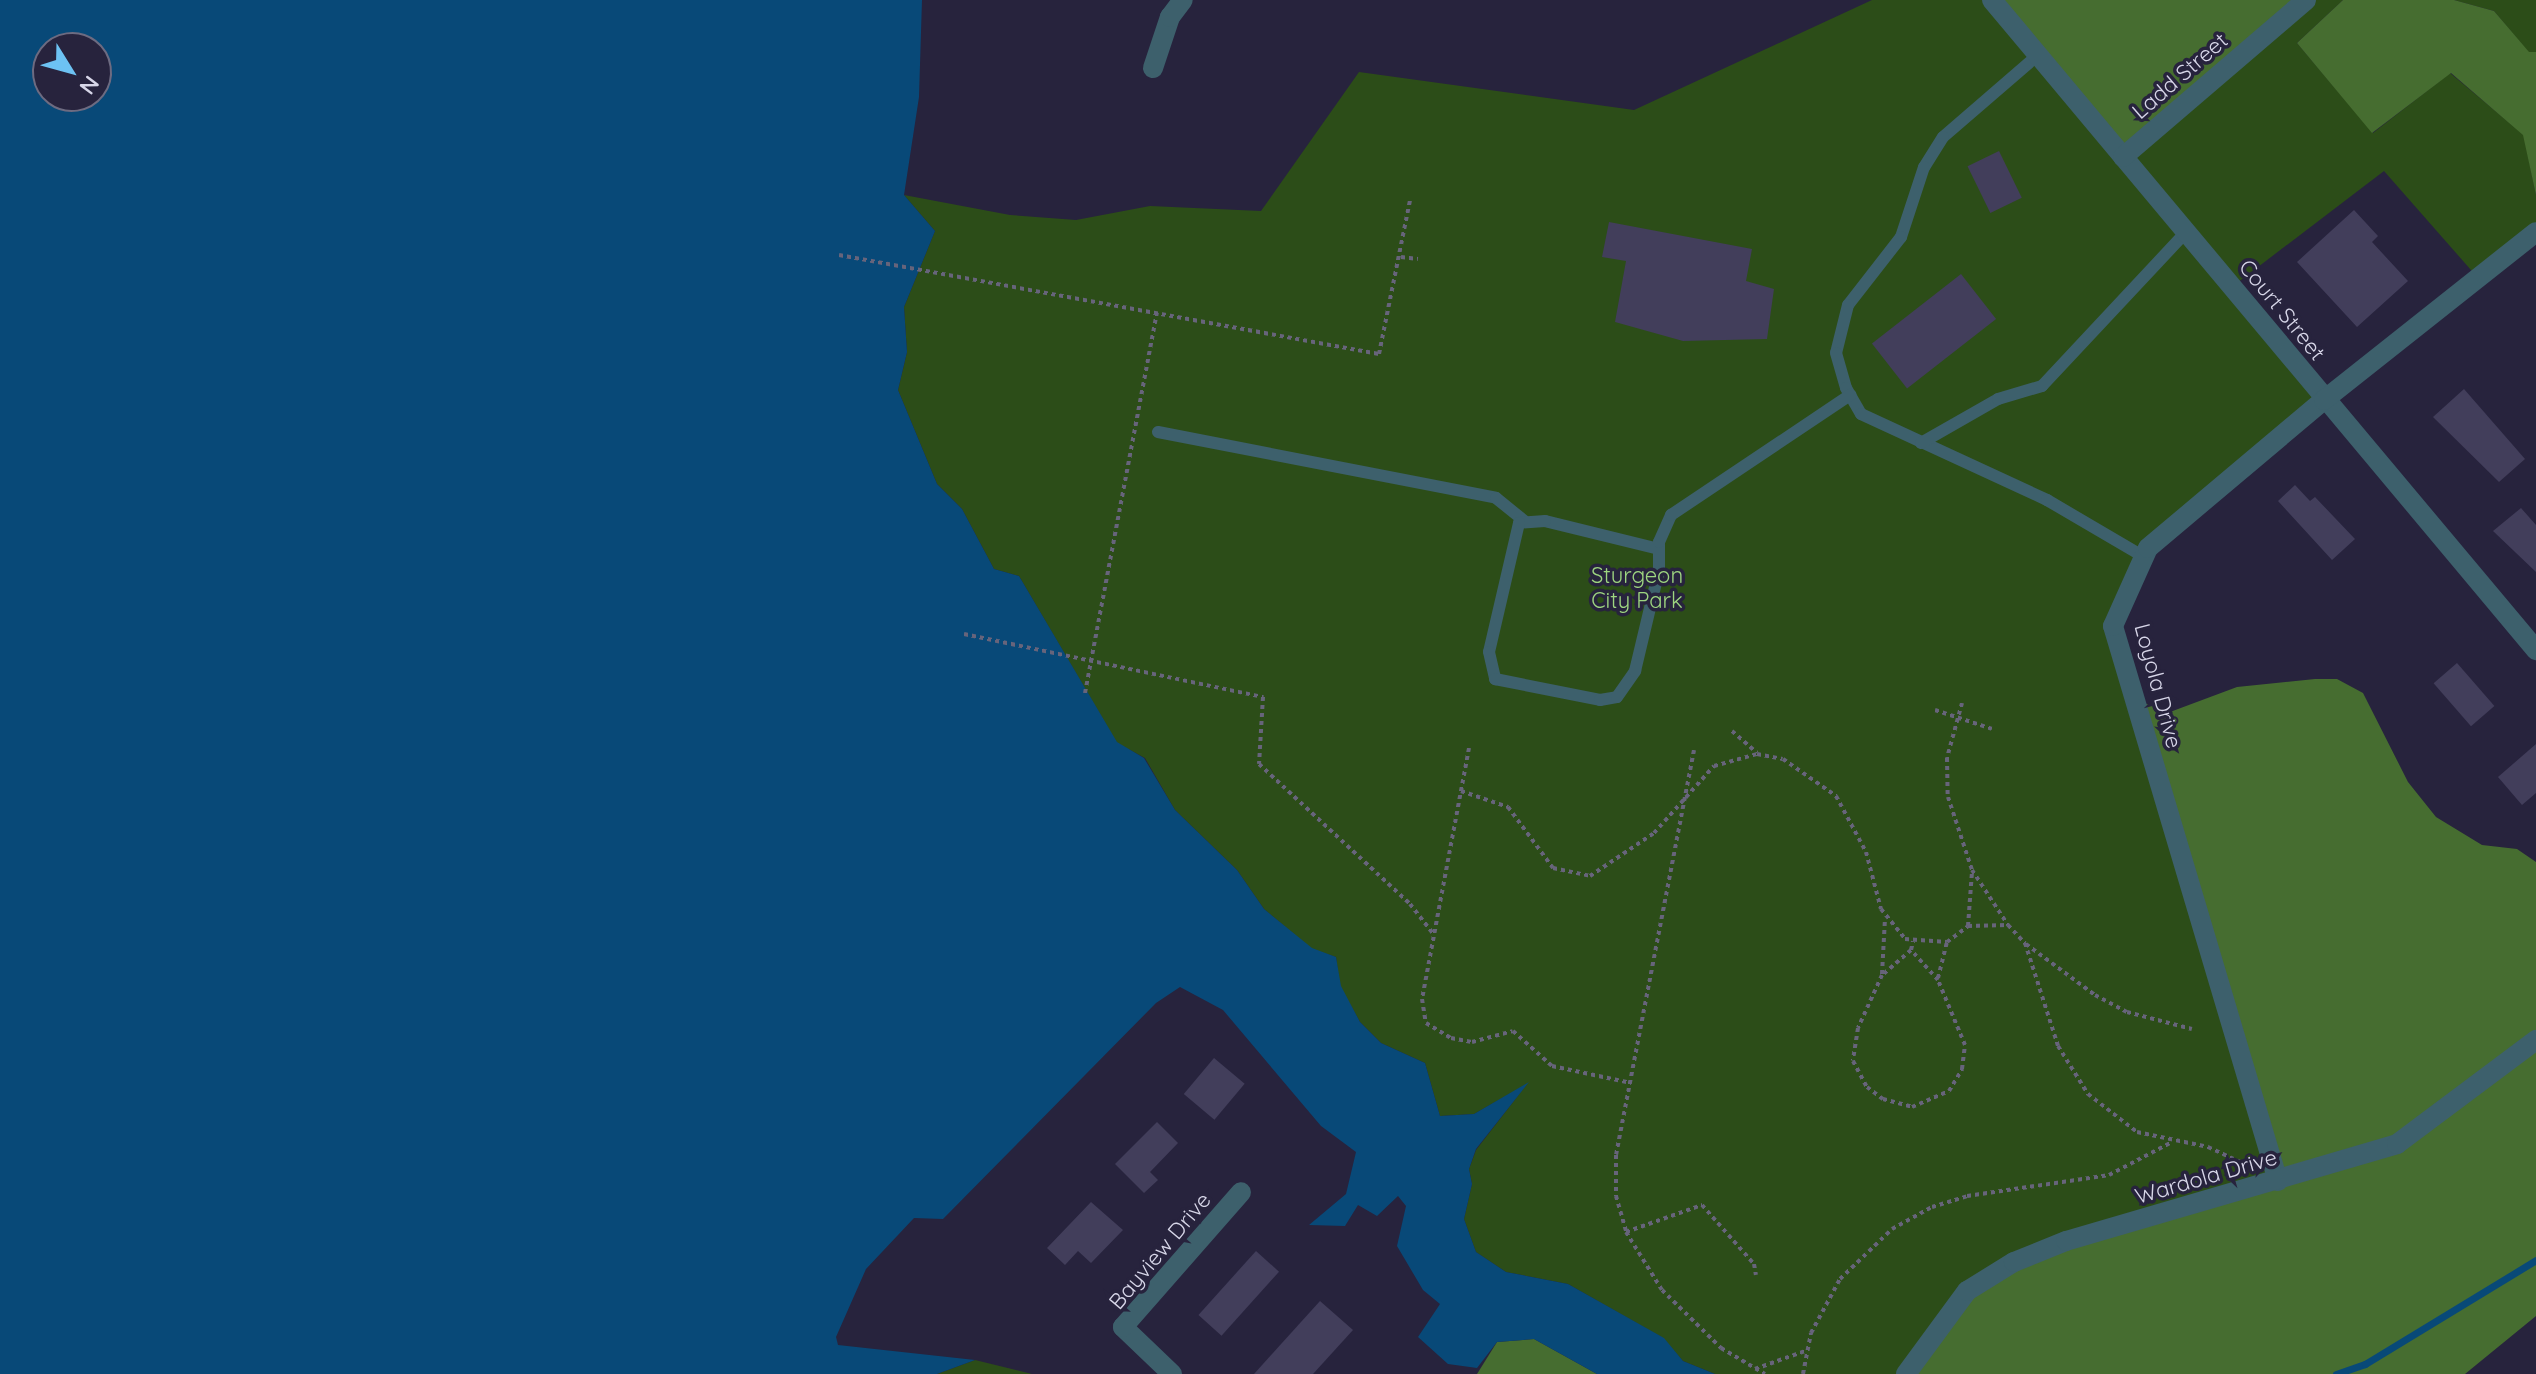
<!DOCTYPE html>
<style>
body{margin:0}
#map{position:relative;width:2536px;height:1374px;overflow:hidden;background:#27233d;font-family:Quicksand,sans-serif}
div>[style]{position:absolute}
.green>*{inset:0;background:#2c4d18}
.forest>*{inset:0;background:#466d30}
.water>*{inset:0;background:#084978}
.stream>*{height:7px;margin:-3.5px;padding:0 3.5px;transform-origin:3.5px;border-radius:3.5px;background:#084978}
.building>*{inset:0;background:#423e5b;transform-origin:0 0}
.path>*{height:4px;margin-top:-2px;transform-origin:0;background:repeating-linear-gradient(90deg,#67647b 0 4px,transparent 0 8px)}
.lane>*{height:12px;margin:-6px;padding:0 6px;transform-origin:6px;border-radius:6px;background:#3d606c}
.street>*{height:20px;margin:-10px;padding:0 10px;transform-origin:10px;border-radius:10px;background:#3d606c}
span{translate:-50% -50%;white-space:nowrap;text-align:center;line-height:1.15;-webkit-text-stroke:7px #27233d;paint-order:stroke}
.street-label{font-size:22px;color:#d7d6e8}
.park-label{font-size:22px;color:#9ed680}
.north{position:absolute;left:32px;top:32px;width:80px;height:80px;box-sizing:border-box;background:#27233d;border:2px solid #6d6b81;border-radius:50%;rotate:127deg;font-size:22px;font-weight:700;line-height:32px;text-align:center;color:#d7d6e8}
.north::after{content:'';display:block;margin:auto;width:28px;height:36px;background:#6dc2f3;clip-path:polygon(50% 0,100% 100%,50% 72%,0 100%)}
</style>
<div id="map">
<div class="green">
<i style="clip-path:polygon(1872px 0,2343px 0,2297px 43px,2373px 133px,2450px 73px,2524px 135px,2536px 195px,2536px 232px,2478px 278px,2384px 171px,2233px 286px,2324px 400px,2149px 548px,2113px 625px,2278px 1181px,1906px 1374px,1715px 1374px,1683px 1361px,1663px 1338px,1568px 1284px,1506px 1272px,1476px 1252px,1464px 1219px,1472px 1184px,1469px 1169px,1476px 1150px,1527px 1084px,1474px 1114px,1440px 1116px,1425px 1063px,1381px 1043px,1360px 1022px,1340px 986px,1336px 957px,1312px 949px,1264px 909px,1237px 870px,1175px 810px,1145px 758px,1117px 743px,1019px 576px,994px 569px,962px 509px,937px 484px,898px 390px,907px 352px,904px 307px,935px 231px,904px 195px,1010px 215px,1076px 220px,1150px 206px,1261px 211px,1359px 72px,1634px 110px)"></i>
<i style="clip-path:polygon(2454px 0,2536px 0,2536px 52px,2529px 53px,2494px 11px)"></i>
<i style="clip-path:polygon(975px 1360px,1032px 1374px,937px 1374px)"></i>
</div>
<div class="forest">
<i style="clip-path:polygon(1992px 0,2306px 0,2123px 157px)"></i>
<i style="clip-path:polygon(2343px 0,2454px 0,2494px 11px,2529px 52px,2536px 52px,2536px 195px,2523px 135px,2451px 73px,2372px 133px,2297px 43px)"></i>
<i style="clip-path:polygon(2315px 679px,2337px 679px,2363px 693px,2408px 782px,2436px 817px,2482px 845px,2517px 849px,2536px 862px,2536px 1316px,2465px 1374px,1906px 1374px,1943px 1318px,2014px 1262px,2278px 1181px,2135px 700px,2170px 712px,2237px 687px)"></i>
<i style="clip-path:polygon(1534px 1339px,1597px 1374px,1477px 1374px,1497px 1342px)"></i>
</div>
<div class="water">
<i style="clip-path:polygon(evenodd,0 0,922px 0,919px 97px,904px 195px,935px 231px,904px 307px,907px 352px,898px 390px,937px 484px,962px 509px,994px 569px,1019px 576px,1117px 742px,1144px 758px,1175px 810px,1237px 870px,1264px 909px,1312px 948px,1336px 957px,1341px 986px,1360px 1022px,1381px 1043px,1425px 1063px,1440px 1116px,1474px 1114px,1529px 1082px,1476px 1149px,1469px 1169px,1472px 1184px,1464px 1219px,1476px 1252px,1506px 1272px,1568px 1284px,1664px 1338px,1683px 1361px,1715px 1374px,1597px 1374px,1534px 1339px,1497px 1342px,1477px 1368px,1448px 1364px,1418px 1337px,1440px 1304px,1423px 1290px,1397px 1246px,1406px 1206px,1398px 1196px,1377px 1216px,1358px 1205px,1345px 1226px,1309px 1225px,1346px 1194px,1356px 1152px,1321px 1126px,1223px 1010px,1180px 987px,1156px 1003px,943px 1219px,914px 1218px,866px 1269px,836px 1337px,838px 1345px,975px 1360px,937px 1374px,0 1374px,0 0,96px 48px,96px 96px,48px 96px,48px 48px,96px 48px)"></i>
</div>
<div class="stream">
<i style="left:2336px;top:1374px;width:31px;rotate:-19deg"></i>
<i style="left:2365px;top:1364px;width:200px;rotate:-31.3deg"></i>
</div>
<div class="building">
<i style="left:1999px;top:151px;width:52px;height:35px;rotate:64deg"></i>
<i style="clip-path:polygon(2354px 210px,2378px 236px,2372px 242px,2408px 281px,2357px 327px,2297px 262px)"></i>
<i style="clip-path:polygon(1609px 222px,1752px 249px,1746px 281px,1774px 289px,1767px 339px,1683px 341px,1615px 322px,1626px 261px,1602px 257px)"></i>
<i style="left:1961px;top:274px;width:57px;height:113px;rotate:52deg"></i>
<i style="clip-path:polygon(2464px 389px,2525px 459px,2499px 482px,2433px 417px)"></i>
<i style="clip-path:polygon(2295px 485px,2310px 501px,2315px 497px,2355px 539px,2332px 560px,2278px 501px)"></i>
<i style="clip-path:polygon(2521px 508px,2536px 525px,2536px 572px,2493px 531px)"></i>
<i style="left:2457px;top:663px;width:57px;height:31px;rotate:49deg"></i>
<i style="clip-path:polygon(2536px 744px,2536px 793px,2522px 805px,2498px 777px)"></i>
<i style="left:1214px;top:1058px;width:40px;height:47px;rotate:40deg"></i>
<i style="clip-path:polygon(1157px 1122px,1178px 1143px,1150px 1172px,1158px 1180px,1144px 1193px,1115px 1164px)"></i>
<i style="clip-path:polygon(1091px 1202px,1123px 1230px,1091px 1263px,1078px 1251px,1065px 1265px,1047px 1248px)"></i>
<i style="left:1256px;top:1251px;width:31px;height:86px;rotate:42deg"></i>
<i style="clip-path:polygon(1320px 1301px,1353px 1330px,1313px 1374px,1254px 1374px)"></i>
</div>
<div class="path">
<i style="left:839px;top:255px;width:549px;rotate:10.39deg"></i>
<i style="left:1379px;top:354px;width:157px;rotate:-78.6deg"></i>
<i style="left:1401px;top:257px;width:17px;rotate:7deg"></i>
<i style="left:964px;top:634px;width:306px;rotate:11.9deg"></i>
<i style="left:1263px;top:697px;width:67px;rotate:93.4deg"></i>
<i style="left:1259px;top:764px;width:206px;rotate:42.8deg"></i>
<i style="left:1410px;top:904px;width:39px;rotate:52deg"></i>
<i style="left:1085px;top:693px;width:387px;rotate:-79.3deg"></i>
<i style="left:1962px;top:703px;width:57px;rotate:105.3deg"></i>
<i style="left:1947px;top:758px;width:39px;rotate:89deg"></i>
<i style="left:1948px;top:797px;width:77px;rotate:71.8deg"></i>
<i style="left:1972px;top:870px;width:66px;rotate:56.8deg"></i>
<i style="left:1935px;top:710px;width:60px;rotate:18.4deg"></i>
<i style="left:1732px;top:731px;width:33px;rotate:41deg"></i>
<i style="left:1469px;top:748px;width:255px;rotate:100.6deg"></i>
<i style="left:1422px;top:999px;width:24px;rotate:81deg"></i>
<i style="left:1426px;top:1023px;width:29px;rotate:31deg"></i>
<i style="left:1451px;top:1038px;width:21px;rotate:11deg"></i>
<i style="left:1472px;top:1042px;width:42px;rotate:-15deg"></i>
<i style="left:1513px;top:1031px;width:52px;rotate:41.9deg"></i>
<i style="left:1552px;top:1066px;width:81px;rotate:12.1deg"></i>
<i style="left:1694px;top:750px;width:412px;rotate:100.9deg"></i>
<i style="left:1616px;top:1155px;width:41px;rotate:90deg"></i>
<i style="left:1616px;top:1196px;width:37px;rotate:74deg"></i>
<i style="left:1626px;top:1232px;width:68px;rotate:58.2deg"></i>
<i style="left:1662px;top:1290px;width:83px;rotate:44.5deg"></i>
<i style="left:1721px;top:1348px;width:51px;rotate:30.6deg"></i>
<i style="left:1461px;top:791px;width:50px;rotate:18.8deg"></i>
<i style="left:1508px;top:807px;width:76px;rotate:53.6deg"></i>
<i style="left:1553px;top:868px;width:38px;rotate:12deg"></i>
<i style="left:1590px;top:876px;width:77px;rotate:-33.9deg"></i>
<i style="left:1654px;top:833px;width:90px;rotate:-48.2deg"></i>
<i style="left:1714px;top:766px;width:45px;rotate:-15.6deg"></i>
<i style="left:1757px;top:754px;width:26px;rotate:11deg"></i>
<i style="left:1783px;top:759px;width:65px;rotate:34.9deg"></i>
<i style="left:1836px;top:796px;width:64px;rotate:61.8deg"></i>
<i style="left:1866px;top:852px;width:59px;rotate:75.3deg"></i>
<i style="left:1881px;top:909px;width:38px;rotate:51deg"></i>
<i style="left:1905px;top:939px;width:42px;rotate:4.1deg"></i>
<i style="left:1947px;top:942px;width:26px;rotate:-37deg"></i>
<i style="left:1968px;top:926px;width:40px;rotate:-1.4deg"></i>
<i style="left:2008px;top:925px;width:25px;rotate:47deg"></i>
<i style="left:2025px;top:943px;width:108px;rotate:72.2deg"></i>
<i style="left:2058px;top:1046px;width:57px;rotate:58deg"></i>
<i style="left:2088px;top:1094px;width:62px;rotate:37.8deg"></i>
<i style="left:2137px;top:1132px;width:73px;rotate:11.9deg"></i>
<i style="left:2208px;top:1147px;width:35px;rotate:25deg"></i>
<i style="left:1968px;top:926px;width:54px;rotate:-85.8deg"></i>
<i style="left:2026px;top:944px;width:86px;rotate:36.5deg"></i>
<i style="left:2095px;top:995px;width:36px;rotate:28deg"></i>
<i style="left:2127px;top:1012px;width:67px;rotate:14.7deg"></i>
<i style="left:1911px;top:950px;width:38px;rotate:139deg"></i>
<i style="left:1882px;top:975px;width:58px;rotate:114.4deg"></i>
<i style="left:1858px;top:1028px;width:33px;rotate:99deg"></i>
<i style="left:1853px;top:1061px;width:30px;rotate:62deg"></i>
<i style="left:1867px;top:1087px;width:20px;rotate:37deg"></i>
<i style="left:1883px;top:1099px;width:30px;rotate:15deg"></i>
<i style="left:1912px;top:1107px;width:40px;rotate:-23.4deg"></i>
<i style="left:1949px;top:1091px;width:26px;rotate:-59deg"></i>
<i style="left:1962px;top:1069px;width:24px;rotate:-83deg"></i>
<i style="left:1965px;top:1045px;width:70px;rotate:-112.6deg"></i>
<i style="left:1938px;top:980px;width:40px;rotate:-132deg"></i>
<i style="left:1911px;top:950px;width:9px;rotate:-77deg"></i>
<i style="left:1882px;top:974px;width:55px;rotate:-86.9deg"></i>
<i style="left:1938px;top:978px;width:37px;rotate:-76deg"></i>
<i style="left:1626px;top:1232px;width:81px;rotate:-19.6deg"></i>
<i style="left:1702px;top:1205px;width:79px;rotate:48.6deg"></i>
<i style="left:1754px;top:1264px;width:11px;rotate:80deg"></i>
<i style="left:1755px;top:1369px;width:53px;rotate:-19.8deg"></i>
<i style="left:1803px;top:1374px;width:42px;rotate:-79deg"></i>
<i style="left:1811px;top:1333px;width:61px;rotate:-61.8deg"></i>
<i style="left:1840px;top:1279px;width:72px;rotate:-43.9deg"></i>
<i style="left:1892px;top:1229px;width:46px;rotate:-28.8deg"></i>
<i style="left:1932px;top:1207px;width:37px;rotate:-17deg"></i>
<i style="left:1967px;top:1196px;width:144px;rotate:-8.4deg"></i>
<i style="left:2109px;top:1175px;width:69px;rotate:-27.7deg"></i>
</div>
<div class="lane">
<i style="left:2038px;top:55px;width:125px;rotate:139.2deg"></i>
<i style="left:1943px;top:137px;width:36px;rotate:122deg"></i>
<i style="left:1924px;top:167px;width:74px;rotate:108.2deg"></i>
<i style="left:1901px;top:237px;width:86px;rotate:127.9deg"></i>
<i style="left:1848px;top:305px;width:49px;rotate:104deg"></i>
<i style="left:1836px;top:353px;width:36px;rotate:74deg"></i>
<i style="left:1846px;top:388px;width:30px;rotate:60deg"></i>
<i style="left:1861px;top:414px;width:205px;rotate:24.8deg"></i>
<i style="left:2047px;top:500px;width:113px;rotate:30.4deg"></i>
<i style="left:1158px;top:432px;width:344px;rotate:11deg"></i>
<i style="left:1496px;top:498px;width:36px;rotate:39deg"></i>
<i style="left:1921px;top:443px;width:89px;rotate:-29.7deg"></i>
<i style="left:1998px;top:399px;width:46px;rotate:-16.5deg"></i>
<i style="left:2042px;top:386px;width:212px;rotate:-46.9deg"></i>
<i style="left:1659px;top:549px;width:117px;rotate:-166.2deg"></i>
<i style="left:1545px;top:521px;width:26px;rotate:176deg"></i>
<i style="left:1519px;top:523px;width:132px;rotate:103.1deg"></i>
<i style="left:1489px;top:652px;width:28px;rotate:77deg"></i>
<i style="left:1495px;top:679px;width:107px;rotate:11.3deg"></i>
<i style="left:1600px;top:700px;width:17px;rotate:-10deg"></i>
<i style="left:1617px;top:697px;width:32px;rotate:-55deg"></i>
<i style="left:1635px;top:671px;width:104px;rotate:-76.6deg"></i>
<i style="left:1659px;top:570px;width:28px;rotate:-90deg"></i>
<i style="left:1659px;top:542px;width:30px;rotate:-66deg"></i>
<i style="left:1671px;top:515px;width:216px;rotate:-33.8deg"></i>
</div>
<div class="street">
<i style="left:1992px;top:0;width:848px;rotate:50.07deg"></i>
<i style="left:1153px;top:68px;width:54px;rotate:-71.6deg"></i>
<i style="left:1170px;top:17px;width:21px;rotate:-53deg"></i>
<i style="left:2123px;top:157px;width:241px;rotate:-40.6deg"></i>
<i style="left:2278px;top:1181px;width:579px;rotate:-106.56deg"></i>
<i style="left:2113px;top:626px;width:85px;rotate:-65.8deg"></i>
<i style="left:2148px;top:548px;width:230px;rotate:-40.1deg"></i>
<i style="left:2324px;top:400px;width:270px;rotate:-38.4deg"></i>
<i style="left:1172px;top:1374px;width:68px;rotate:-136.2deg"></i>
<i style="left:1123px;top:1327px;width:179px;rotate:-48.8deg"></i>
<i style="left:1906px;top:1374px;width:103px;rotate:-53.7deg"></i>
<i style="left:1967px;top:1291px;width:55px;rotate:-31.7deg"></i>
<i style="left:2014px;top:1262px;width:56px;rotate:-22deg"></i>
<i style="left:2066px;top:1241px;width:345px;rotate:-16.3deg"></i>
<i style="left:2397px;top:1144px;width:174px;rotate:-36.8deg"></i>
</div>
<div class="street-label">
<span style="left:2180px;top:76px;rotate:-41deg">Ladd Street</span>
<span style="left:2282px;top:310px;rotate:51deg">Court Street</span>
<span style="left:2158px;top:686px;rotate:75deg">Loyola Drive</span>
<span style="left:2206px;top:1177px;rotate:-16deg">Wardola Drive</span>
<span style="left:1160px;top:1251px;rotate:-50deg">Bayview Drive</span>
</div>
<div class="park-label">
<span style="left:1637px;top:588px">Sturgeon<br>City Park</span>
</div>
<div class="north">N</div>
</div>
